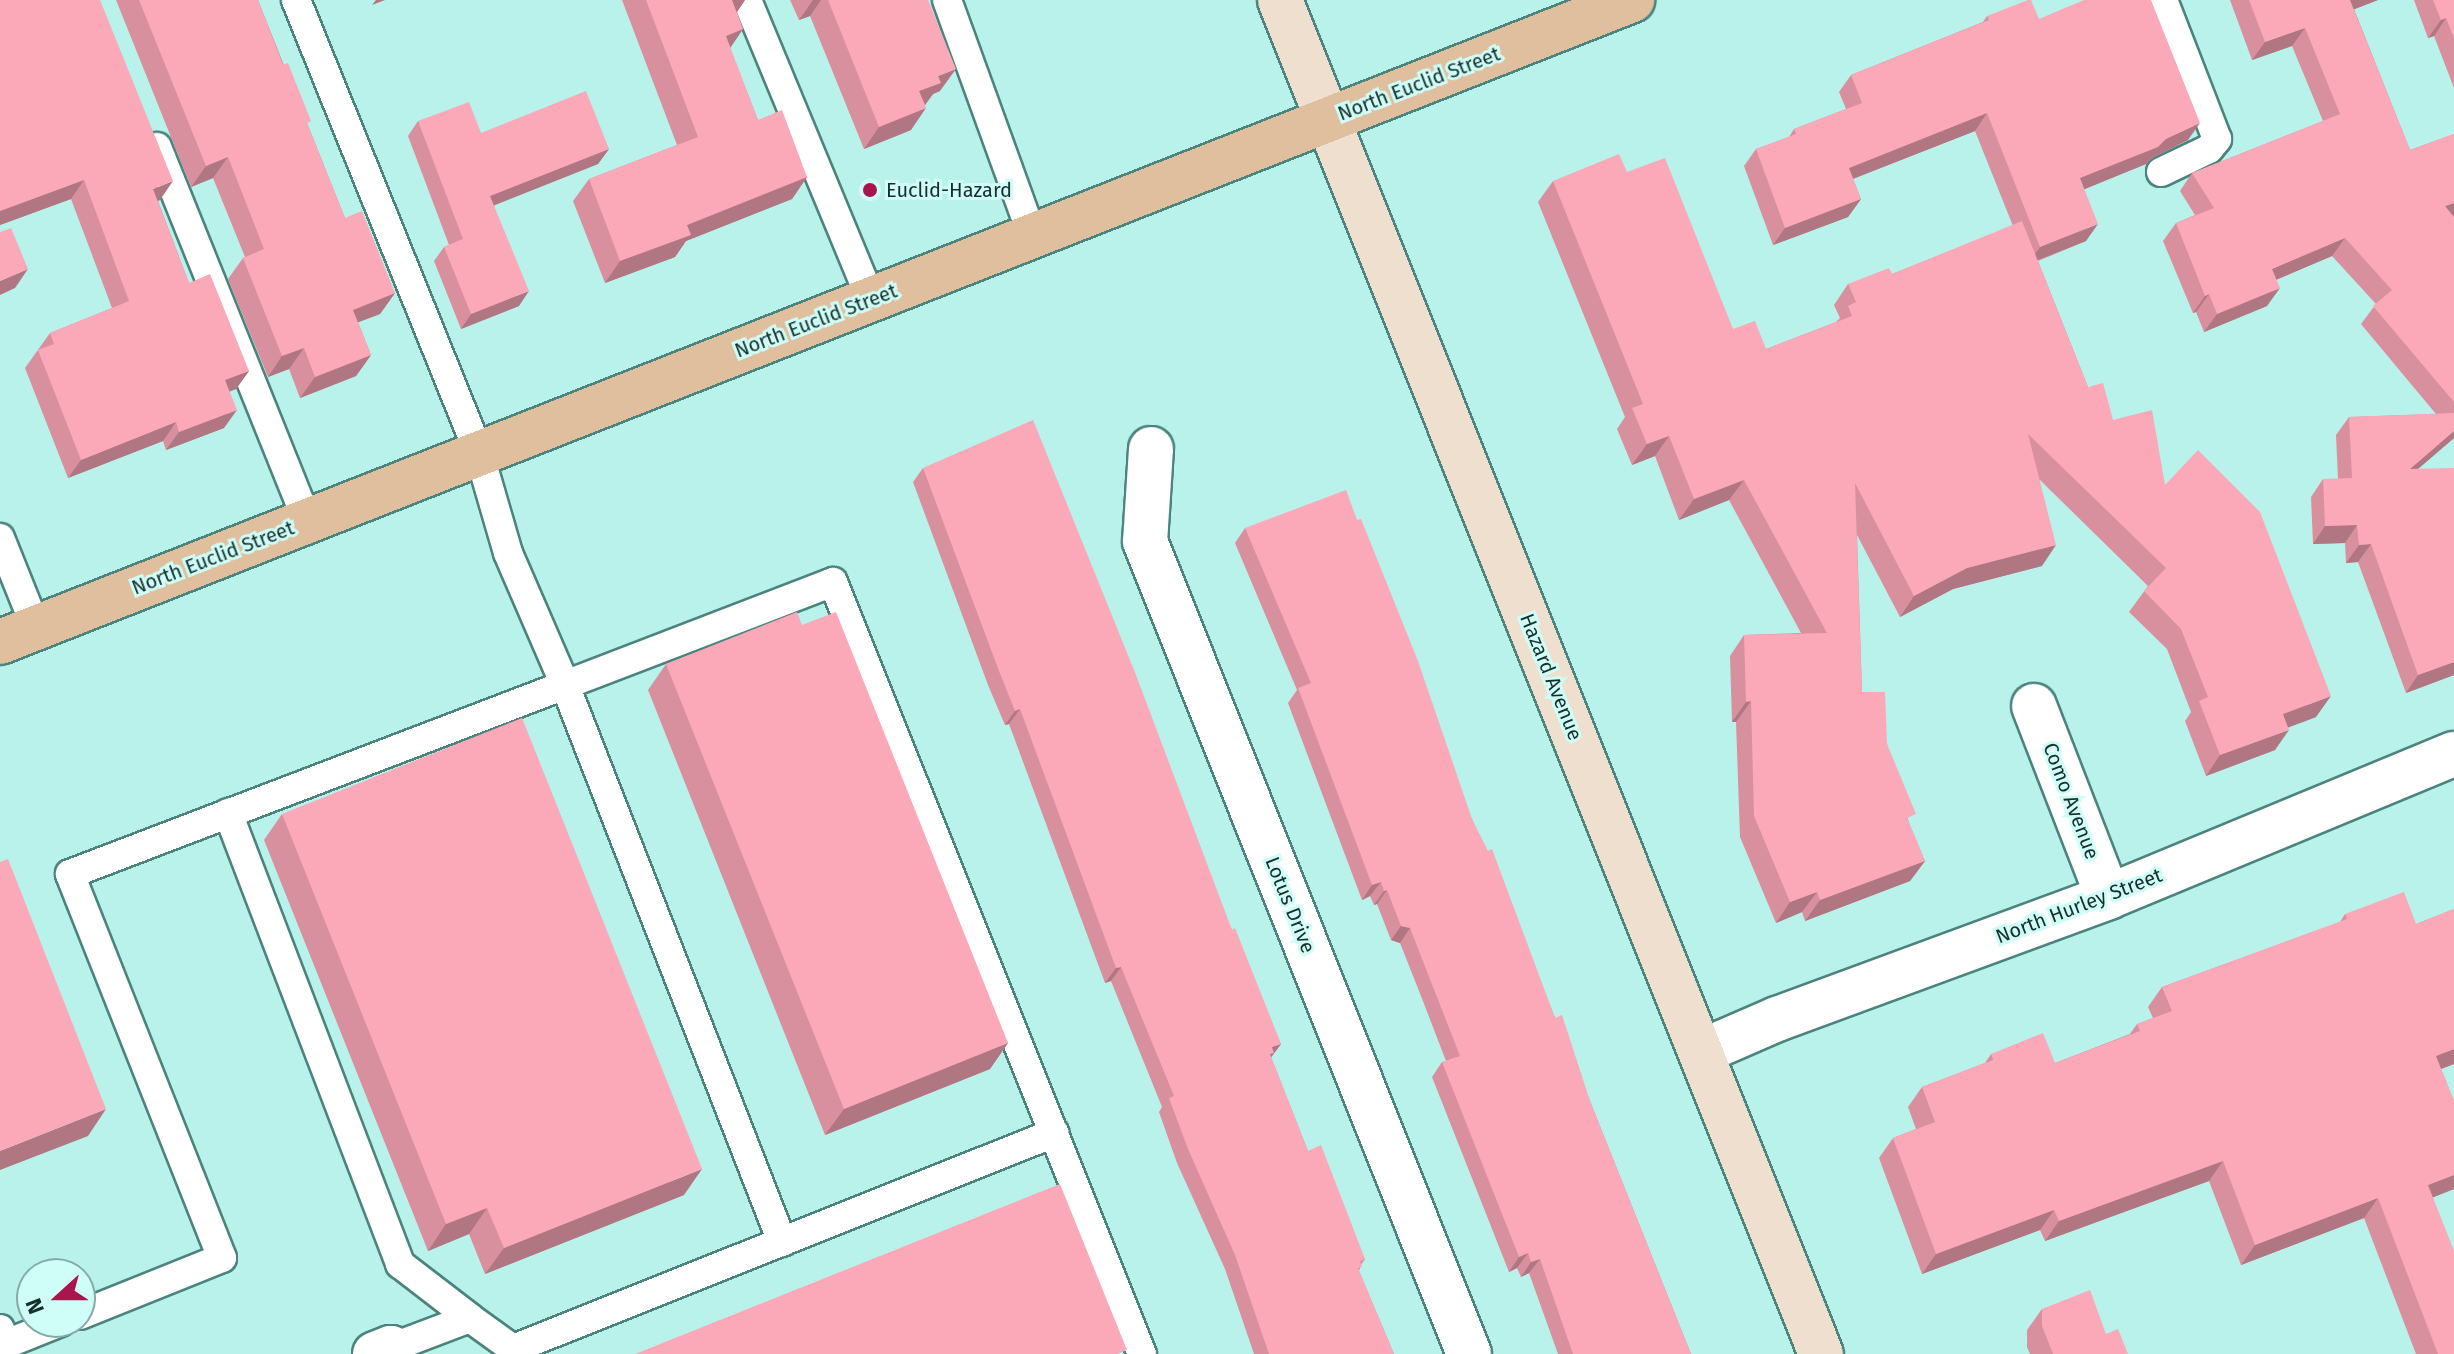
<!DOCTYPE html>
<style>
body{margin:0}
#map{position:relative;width:2454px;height:1354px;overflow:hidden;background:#b8f2eb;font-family:"Fira Sans",sans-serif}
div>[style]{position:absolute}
.roads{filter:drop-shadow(2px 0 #4c837d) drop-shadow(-2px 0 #4c837d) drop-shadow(0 2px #4c837d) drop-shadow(0 -2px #4c837d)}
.lane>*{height:28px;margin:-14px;padding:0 14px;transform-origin:14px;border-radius:14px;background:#fff}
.street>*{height:44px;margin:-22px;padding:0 22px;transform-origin:22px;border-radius:22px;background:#fff}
.secondary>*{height:44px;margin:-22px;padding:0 22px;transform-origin:22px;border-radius:22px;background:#efdfce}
.primary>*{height:44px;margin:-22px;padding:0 22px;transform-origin:22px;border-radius:22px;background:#dfbf9d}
.wall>*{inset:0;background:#d8909e}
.shaded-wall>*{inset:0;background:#b07681}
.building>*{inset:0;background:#fba8b8}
.dots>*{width:22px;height:22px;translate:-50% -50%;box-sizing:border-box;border:4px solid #cffdf7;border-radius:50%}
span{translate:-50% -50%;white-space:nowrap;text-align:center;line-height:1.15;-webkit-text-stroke:6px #cffdf7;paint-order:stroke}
.street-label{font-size:20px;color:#172f2c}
.poi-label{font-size:20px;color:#172f2c}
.left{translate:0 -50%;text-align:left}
.north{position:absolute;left:16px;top:1258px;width:80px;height:80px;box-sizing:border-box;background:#cffdf7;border:2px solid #85aba6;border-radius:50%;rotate:249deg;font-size:22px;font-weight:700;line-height:32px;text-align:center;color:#172f2c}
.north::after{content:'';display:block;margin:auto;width:28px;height:36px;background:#a9154c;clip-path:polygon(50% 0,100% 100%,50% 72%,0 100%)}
</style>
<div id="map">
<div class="roads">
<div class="lane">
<i style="left:296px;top:0;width:489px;rotate:68deg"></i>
<i style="left:479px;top:453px;width:104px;rotate:73.8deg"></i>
<i style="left:508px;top:553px;width:144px;rotate:66.6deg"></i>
<i style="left:565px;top:685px;width:287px;rotate:-21deg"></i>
<i style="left:833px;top:582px;width:832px;rotate:68.19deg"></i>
<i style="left:747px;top:0;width:324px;rotate:67.5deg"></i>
<i style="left:947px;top:0;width:250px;rotate:70.1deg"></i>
<i style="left:157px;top:147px;width:403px;rotate:68.1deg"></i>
<i style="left:2161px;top:172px;width:53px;rotate:-25.6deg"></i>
<i style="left:2209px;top:149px;width:13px;rotate:-51deg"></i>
<i style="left:2217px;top:139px;width:149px;rotate:-111.2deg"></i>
<i style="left:0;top:538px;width:97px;rotate:68.2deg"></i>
<i style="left:228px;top:813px;width:483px;rotate:69.1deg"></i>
<i style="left:400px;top:1264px;width:88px;rotate:37.6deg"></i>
<i style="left:470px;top:1318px;width:85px;rotate:159.2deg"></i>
<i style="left:80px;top:1315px;width:153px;rotate:-21.9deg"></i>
<i style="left:222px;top:1258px;width:413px;rotate:-111.6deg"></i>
<i style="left:70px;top:874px;width:530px;rotate:-20.9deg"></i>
<i style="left:565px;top:685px;width:598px;rotate:68.71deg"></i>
<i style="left:470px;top:1318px;width:53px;rotate:35.8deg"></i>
<i style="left:513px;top:1349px;width:583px;rotate:-21.76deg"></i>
<i style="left:0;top:1329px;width:16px;rotate:68deg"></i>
<i style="left:6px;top:1344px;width:59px;rotate:-21.8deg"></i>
</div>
<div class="street">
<i style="left:1151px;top:449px;width:92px;rotate:93.7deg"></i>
<i style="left:1145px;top:541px;width:875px;rotate:68.27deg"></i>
<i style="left:2034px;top:706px;width:205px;rotate:68.8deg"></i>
<i style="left:1701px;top:1052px;width:83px;rotate:-23.5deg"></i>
<i style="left:1777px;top:1019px;width:353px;rotate:-20.2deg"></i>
<i style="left:2108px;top:897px;width:374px;rotate:-22.5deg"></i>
<i style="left:375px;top:1354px;width:17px;rotate:-21deg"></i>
<i style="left:391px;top:1348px;width:6px;rotate:72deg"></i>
</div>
<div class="secondary">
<i style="left:1280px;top:0;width:1458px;rotate:68.22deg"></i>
</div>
<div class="primary">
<i style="left:0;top:642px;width:1754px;rotate:-21.47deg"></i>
</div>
</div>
<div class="wall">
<i style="clip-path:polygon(0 0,160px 200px,158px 201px,189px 283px,249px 371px,236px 389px,230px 391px,224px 428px,166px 450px,163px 441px,68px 478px,25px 368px,50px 333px,112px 308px,71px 199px,0 225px)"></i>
<i style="clip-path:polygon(116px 0,258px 0,345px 218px,395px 293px,380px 314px,358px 322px,371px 355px,356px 376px,300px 398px,289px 369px,268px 377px,228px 279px,243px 258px,245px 257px,213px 178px,191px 187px)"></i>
<i style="clip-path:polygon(622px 0,745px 0,737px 12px,743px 29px,730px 48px,758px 120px,807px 177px,792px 199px,686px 241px,675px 257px,605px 283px,573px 201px,589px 179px,677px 145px)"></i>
<i style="clip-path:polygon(790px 0,928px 0,940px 91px,933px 94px,925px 105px,911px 130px,864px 149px,810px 16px,799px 20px)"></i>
<i style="clip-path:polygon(2230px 0,2378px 0,2354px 9px,2410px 150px,2454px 134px,2454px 438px,2418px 469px,2454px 675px,2406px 693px,2358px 562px,2346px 563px,2345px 543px,2313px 544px,2311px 497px,2323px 479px,2338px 479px,2336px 435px,2349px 417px,2436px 414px,2361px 324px,2376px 304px,2332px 256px,2276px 280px,2267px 306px,2204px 332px,2196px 312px,2193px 313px,2163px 241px,2176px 223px,2195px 215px,2180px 191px,2192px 173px,2323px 121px,2292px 46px,2252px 60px)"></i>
<i style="clip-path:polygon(2414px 0,2454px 0,2454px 88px,2434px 36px,2428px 38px)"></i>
<i style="clip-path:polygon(1987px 16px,2039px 19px,2188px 140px,2154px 157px,2146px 164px,2084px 189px,2086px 241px,2038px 261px,2088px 387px,2113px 420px,2165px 485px,2316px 717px,2288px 727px,2275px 750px,2206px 776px,2185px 721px,2191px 712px,2167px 649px,2129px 612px,2148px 586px,2040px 480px,2042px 566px,1953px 589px,1900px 617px,1857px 535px,1862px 692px,1887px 744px,1909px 823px,1925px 861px,1910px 881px,1805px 921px,1802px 912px,1776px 923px,1740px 837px,1736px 722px,1732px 722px,1730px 656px,1744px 635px,1801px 633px,1729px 500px,1679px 520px,1655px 456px,1632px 465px,1617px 429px,1625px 417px,1538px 202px,1553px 181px,1627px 172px,1733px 329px,1766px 349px,1836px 322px,1840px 318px,1834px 305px,1848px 284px,1892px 274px,2013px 226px,1975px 131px,1853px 179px,1861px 199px,1848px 217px,1773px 245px,1744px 166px,1756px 149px,1789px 137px,1794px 129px,1846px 109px,1839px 92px,1851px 75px,1983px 22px)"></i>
<i style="clip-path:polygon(418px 121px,481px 133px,609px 149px,598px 164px,494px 205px,519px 306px,461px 329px,434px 261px,444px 247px,449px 245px,408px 136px)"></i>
<i style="clip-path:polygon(923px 468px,1232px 930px,1281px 1044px,1271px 1057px,1308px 1151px,1365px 1259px,1361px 1265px,1359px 1271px,1394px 1354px,1254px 1354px,1225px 1269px,1177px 1163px,1159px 1112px,1162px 1107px,1111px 981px,1105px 983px,1009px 724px,1005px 725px,988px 685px,913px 482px)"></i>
<i style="clip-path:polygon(1245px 528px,1472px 819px,1590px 1101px,1691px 1354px,1558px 1354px,1529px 1273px,1521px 1277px,1517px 1268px,1509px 1272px,1432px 1077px,1442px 1062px,1446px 1061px,1421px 996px,1400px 943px,1391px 940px,1377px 904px,1374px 905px,1370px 896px,1362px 900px,1288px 703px,1297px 690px,1235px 543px)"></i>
<i style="clip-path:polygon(802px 625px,1008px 1043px,990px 1069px,825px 1135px,648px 690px,666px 664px)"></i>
<i style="clip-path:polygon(282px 814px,684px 1195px,485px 1274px,469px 1234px,428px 1251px,264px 840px)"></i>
<i style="clip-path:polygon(2454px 909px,2454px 1064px,2441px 1069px,2454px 1101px,2454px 1189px,2433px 1197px,2454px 1354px,2416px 1354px,2364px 1218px,2241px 1265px,2209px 1181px,2045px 1241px,2040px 1230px,1922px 1274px,1879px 1158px,1893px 1138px,1916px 1129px,1908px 1107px,1922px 1087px,1985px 1063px,1991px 1054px,2055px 1063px,2130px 1034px,2137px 1024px,2153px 1018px,2148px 1007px,2162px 987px,2340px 922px,2345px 914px,2416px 924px)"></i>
<i style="clip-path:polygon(2042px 1309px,2106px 1334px,2128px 1354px,2030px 1354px,2027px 1347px,2027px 1330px)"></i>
</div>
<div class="shaded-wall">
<i style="clip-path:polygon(376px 0,385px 0,372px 5px)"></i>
<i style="clip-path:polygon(732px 0,745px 0,735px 15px)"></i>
<i style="clip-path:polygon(813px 0,821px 0,810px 16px,799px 20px)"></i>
<i style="clip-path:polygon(2348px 0,2378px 0,2337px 16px)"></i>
<i style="clip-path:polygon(2446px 18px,2434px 36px,2428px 38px,2441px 20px)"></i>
<i style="clip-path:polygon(2305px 28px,2292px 46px,2252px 60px,2265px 42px)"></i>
<i style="clip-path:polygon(743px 29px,728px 51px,726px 36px)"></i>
<i style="clip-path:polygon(956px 69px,940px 91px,933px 94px,925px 105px,919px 91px,938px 76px)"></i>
<i style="clip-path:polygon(926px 108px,911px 130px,864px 149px,879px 127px)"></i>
<i style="clip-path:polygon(1987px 113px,1975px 131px,1837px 185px,1849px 168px)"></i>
<i style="clip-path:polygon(2200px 123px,2188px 140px,2154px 157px,2146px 164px,2068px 196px,2080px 178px)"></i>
<i style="clip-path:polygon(609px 149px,598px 164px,480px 211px,490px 196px)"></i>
<i style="clip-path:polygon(228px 157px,213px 178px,191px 187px,206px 166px)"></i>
<i style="clip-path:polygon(807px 177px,792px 199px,686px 241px,675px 257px,605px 283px,620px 261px,687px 225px)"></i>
<i style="clip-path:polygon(84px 180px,71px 199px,0 225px,0 211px)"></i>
<i style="clip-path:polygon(173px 181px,160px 200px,140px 208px,153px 189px)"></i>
<i style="clip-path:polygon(1861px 199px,1848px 217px,1773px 245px,1785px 228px)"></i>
<i style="clip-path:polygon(2454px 203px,2454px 216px,2432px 224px,2445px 206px)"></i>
<i style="clip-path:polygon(2098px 224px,2086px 241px,2028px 264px,2040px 247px)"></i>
<i style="clip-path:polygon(2345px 238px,2332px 256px,2259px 287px,2272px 269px)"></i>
<i style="clip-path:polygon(28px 269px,15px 288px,0 295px,0 281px)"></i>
<i style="clip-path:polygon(2280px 288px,2267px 306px,2204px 332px,2217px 314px)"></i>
<i style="clip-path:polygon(529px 291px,519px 306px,461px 329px,471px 314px)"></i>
<i style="clip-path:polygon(395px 293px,380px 314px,338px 330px,353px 310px)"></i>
<i style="clip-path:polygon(2209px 294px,2196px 312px,2193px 313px,2205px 296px)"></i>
<i style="clip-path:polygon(304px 348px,289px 369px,268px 377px,282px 356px)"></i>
<i style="clip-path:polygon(371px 355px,356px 376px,300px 398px,315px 377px)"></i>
<i style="clip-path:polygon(249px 371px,236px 389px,213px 398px,225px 380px)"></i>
<i style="clip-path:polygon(237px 410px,224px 428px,166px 450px,179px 432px)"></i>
<i style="clip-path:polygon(176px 422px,163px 441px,68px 478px,81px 460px)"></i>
<i style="clip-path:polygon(2454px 431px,2454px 438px,2397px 487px,2410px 469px)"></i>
<i style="clip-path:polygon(1669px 436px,1655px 456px,1632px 465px,1647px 444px)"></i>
<i style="clip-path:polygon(1744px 480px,1729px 500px,1679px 520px,1694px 499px)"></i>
<i style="clip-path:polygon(2357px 525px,2345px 543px,2313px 544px,2325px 526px)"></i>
<i style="clip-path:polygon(2371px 544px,2358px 562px,2346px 563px,2359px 545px)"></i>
<i style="clip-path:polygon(2056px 545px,2042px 566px,1953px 589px,1900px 617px,1914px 596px,1967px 568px)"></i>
<i style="clip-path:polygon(2454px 662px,2454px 675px,2406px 693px,2418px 675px)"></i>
<i style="clip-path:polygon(2331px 696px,2316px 717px,2269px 735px,2283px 714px)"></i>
<i style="clip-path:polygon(1751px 701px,1736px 722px,1732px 722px,1746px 702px)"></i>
<i style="clip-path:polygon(1020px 709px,1009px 724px,1005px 725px,1015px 711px)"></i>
<i style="clip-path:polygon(2289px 730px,2275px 750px,2206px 776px,2220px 755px)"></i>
<i style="clip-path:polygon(1925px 861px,1910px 881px,1805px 921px,1820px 900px)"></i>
<i style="clip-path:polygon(1381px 882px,1370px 896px,1362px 900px,1372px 885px)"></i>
<i style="clip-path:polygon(1387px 890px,1377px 904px,1374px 905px,1384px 891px)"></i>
<i style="clip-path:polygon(1817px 892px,1802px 912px,1776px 923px,1790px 902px)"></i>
<i style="clip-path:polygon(1401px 926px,1410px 928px,1400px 943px,1391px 940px)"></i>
<i style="clip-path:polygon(1121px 967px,1111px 981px,1105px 983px,1116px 968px)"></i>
<i style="clip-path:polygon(1008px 1043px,990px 1069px,825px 1135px,844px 1109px)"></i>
<i style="clip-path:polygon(1281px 1044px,1264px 1067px,1272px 1047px)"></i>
<i style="clip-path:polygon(2454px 1049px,2454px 1064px,2422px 1076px,2436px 1056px)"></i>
<i style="clip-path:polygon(106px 1109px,88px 1136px,0 1170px,0 1151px)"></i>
<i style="clip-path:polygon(2223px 1161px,2209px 1181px,2045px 1241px,2059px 1221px)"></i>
<i style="clip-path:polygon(702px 1169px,684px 1195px,485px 1274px,504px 1248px)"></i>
<i style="clip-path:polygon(2454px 1175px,2454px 1189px,2414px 1205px,2428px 1185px)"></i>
<i style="clip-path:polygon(2378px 1198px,2364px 1218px,2241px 1265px,2255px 1245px)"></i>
<i style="clip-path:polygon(487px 1208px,469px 1234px,428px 1251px,446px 1224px)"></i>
<i style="clip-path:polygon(2054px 1210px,2040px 1230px,1922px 1274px,1936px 1254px)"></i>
<i style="clip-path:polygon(1528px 1253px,1517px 1268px,1509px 1272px,1519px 1257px)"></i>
<i style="clip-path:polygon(1540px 1259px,1529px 1273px,1521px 1277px,1531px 1262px)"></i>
</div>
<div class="building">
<i style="clip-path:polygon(0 0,100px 0,173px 181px,153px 189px,189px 283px,210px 274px,249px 371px,225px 380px,237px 410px,179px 432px,176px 422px,81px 460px,38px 350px,54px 344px,50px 333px,129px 301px,84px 180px,0 211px)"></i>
<i style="clip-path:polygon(139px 0,258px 0,283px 65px,288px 63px,311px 121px,307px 123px,345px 218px,362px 211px,395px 293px,353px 310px,371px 355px,315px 377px,304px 348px,282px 356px,243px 258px,264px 249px,228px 157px,206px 166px)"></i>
<i style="clip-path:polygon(646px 0,732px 0,743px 29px,726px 36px,758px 120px,782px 110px,807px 177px,687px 225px,691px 235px,620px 261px,589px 179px,698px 137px)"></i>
<i style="clip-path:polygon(828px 0,928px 0,956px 69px,938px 76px,941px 83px,919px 91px,926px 108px,879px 127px)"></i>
<i style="clip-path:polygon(2028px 0,2031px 0,2039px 19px,2084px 0,2151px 0,2200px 123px,2166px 139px,2158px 147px,2080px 178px,2098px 224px,2040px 247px,1987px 113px,1849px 168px,1861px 199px,1785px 228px,1756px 149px,1796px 134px,1794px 129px,1862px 103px,1851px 75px,1989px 20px,1987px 16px)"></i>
<i style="clip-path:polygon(2249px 0,2350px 0,2410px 150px,2454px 134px,2454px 203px,2445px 206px,2454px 217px,2454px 402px,2373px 306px,2392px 290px,2345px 238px,2272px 269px,2280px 288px,2217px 314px,2209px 294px,2205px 296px,2176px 223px,2214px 208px,2192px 173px,2340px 114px,2305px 28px,2265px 42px)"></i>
<i style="clip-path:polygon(2433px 0,2454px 0,2454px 38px,2446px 18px,2441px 20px)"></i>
<i style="clip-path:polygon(586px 91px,609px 149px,490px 196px,529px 291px,471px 314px,444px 247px,463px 239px,418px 121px,469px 102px,481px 133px)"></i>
<i style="clip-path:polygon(1619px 154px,1627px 172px,1665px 158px,1733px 329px,1755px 321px,1766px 349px,1852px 316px,1848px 306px,1856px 302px,1848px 284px,1889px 268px,1892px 274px,2022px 221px,2088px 387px,2103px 383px,2113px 420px,2152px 410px,2165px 485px,2198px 450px,2260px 512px,2331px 696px,2283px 714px,2289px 730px,2220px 755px,2199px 701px,2208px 697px,2181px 629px,2144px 591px,2166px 568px,2028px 434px,2056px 545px,1967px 568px,1914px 596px,1855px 483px,1862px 692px,1885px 692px,1887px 744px,1916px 814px,1907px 818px,1925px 861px,1820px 900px,1817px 892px,1790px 902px,1754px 816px,1751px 701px,1746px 702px,1744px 635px,1827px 633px,1744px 480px,1694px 499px,1669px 436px,1647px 444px,1632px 408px,1643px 404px,1553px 181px)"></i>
<i style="clip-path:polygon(11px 228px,28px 269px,0 281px,0 232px)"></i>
<i style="clip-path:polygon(2454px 413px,2454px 431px,2410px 469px,2454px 468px,2454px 662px,2418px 675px,2371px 544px,2359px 545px,2357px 525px,2325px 526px,2323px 479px,2352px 478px,2349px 417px)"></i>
<i style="clip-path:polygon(1033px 420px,1136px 675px,1232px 930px,1235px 928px,1281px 1044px,1272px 1047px,1274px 1053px,1270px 1054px,1308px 1151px,1321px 1145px,1365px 1259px,1360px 1261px,1362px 1267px,1358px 1268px,1394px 1354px,1269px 1354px,1235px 1255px,1188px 1149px,1169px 1098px,1174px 1096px,1121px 967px,1116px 968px,1020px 709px,1015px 711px,999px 671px,923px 468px)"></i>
<i style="clip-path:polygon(1346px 490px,1357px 520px,1361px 519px,1418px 661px,1472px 819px,1488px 851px,1492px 849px,1555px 1018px,1562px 1015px,1590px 1101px,1691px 1354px,1573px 1354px,1540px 1259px,1531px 1262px,1528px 1253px,1519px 1257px,1442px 1062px,1460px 1056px,1410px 928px,1401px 926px,1387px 890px,1384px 891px,1381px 882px,1372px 885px,1298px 688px,1311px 683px,1245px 528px)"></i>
<i style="clip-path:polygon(797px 612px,802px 625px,836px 612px,1008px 1043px,844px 1109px,666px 664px)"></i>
<i style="clip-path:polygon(522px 718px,702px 1169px,504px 1248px,487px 1208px,446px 1224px,282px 814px)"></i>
<i style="clip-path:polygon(8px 859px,106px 1109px,0 1151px,0 862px)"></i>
<i style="clip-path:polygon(2404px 892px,2416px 924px,2454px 909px,2454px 1049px,2436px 1056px,2454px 1101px,2454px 1175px,2428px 1185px,2454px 1251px,2454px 1354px,2438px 1354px,2378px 1198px,2255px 1245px,2223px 1161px,2059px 1221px,2054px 1210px,1936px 1254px,1893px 1138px,1935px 1122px,1922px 1087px,1993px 1060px,1991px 1054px,2043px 1033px,2055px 1063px,2140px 1031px,2137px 1024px,2172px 1011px,2162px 987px,2347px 919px,2345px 914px)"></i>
<i style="clip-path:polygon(1060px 1184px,1127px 1350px,1117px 1354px,635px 1354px)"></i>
<i style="clip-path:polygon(2090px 1290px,2106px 1334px,2118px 1329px,2128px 1354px,2053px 1354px,2042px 1326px,2042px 1309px)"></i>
</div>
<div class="dots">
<i style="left:870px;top:190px;background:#a9154c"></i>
</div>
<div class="street-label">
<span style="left:1419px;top:84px;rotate:-21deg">North Euclid Street</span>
<span style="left:816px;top:321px;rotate:-21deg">North Euclid Street</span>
<span style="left:213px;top:558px;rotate:-21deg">North Euclid Street</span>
<span style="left:1551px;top:677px;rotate:68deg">Hazard Avenue</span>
<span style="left:2071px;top:801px;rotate:69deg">Como Avenue</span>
<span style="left:1290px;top:905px;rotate:68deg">Lotus Drive</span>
<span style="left:2079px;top:906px;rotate:-21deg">North Hurley Street</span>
</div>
<div class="poi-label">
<span class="left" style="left:886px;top:190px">Euclid-Hazard</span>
</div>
<div class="north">N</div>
</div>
